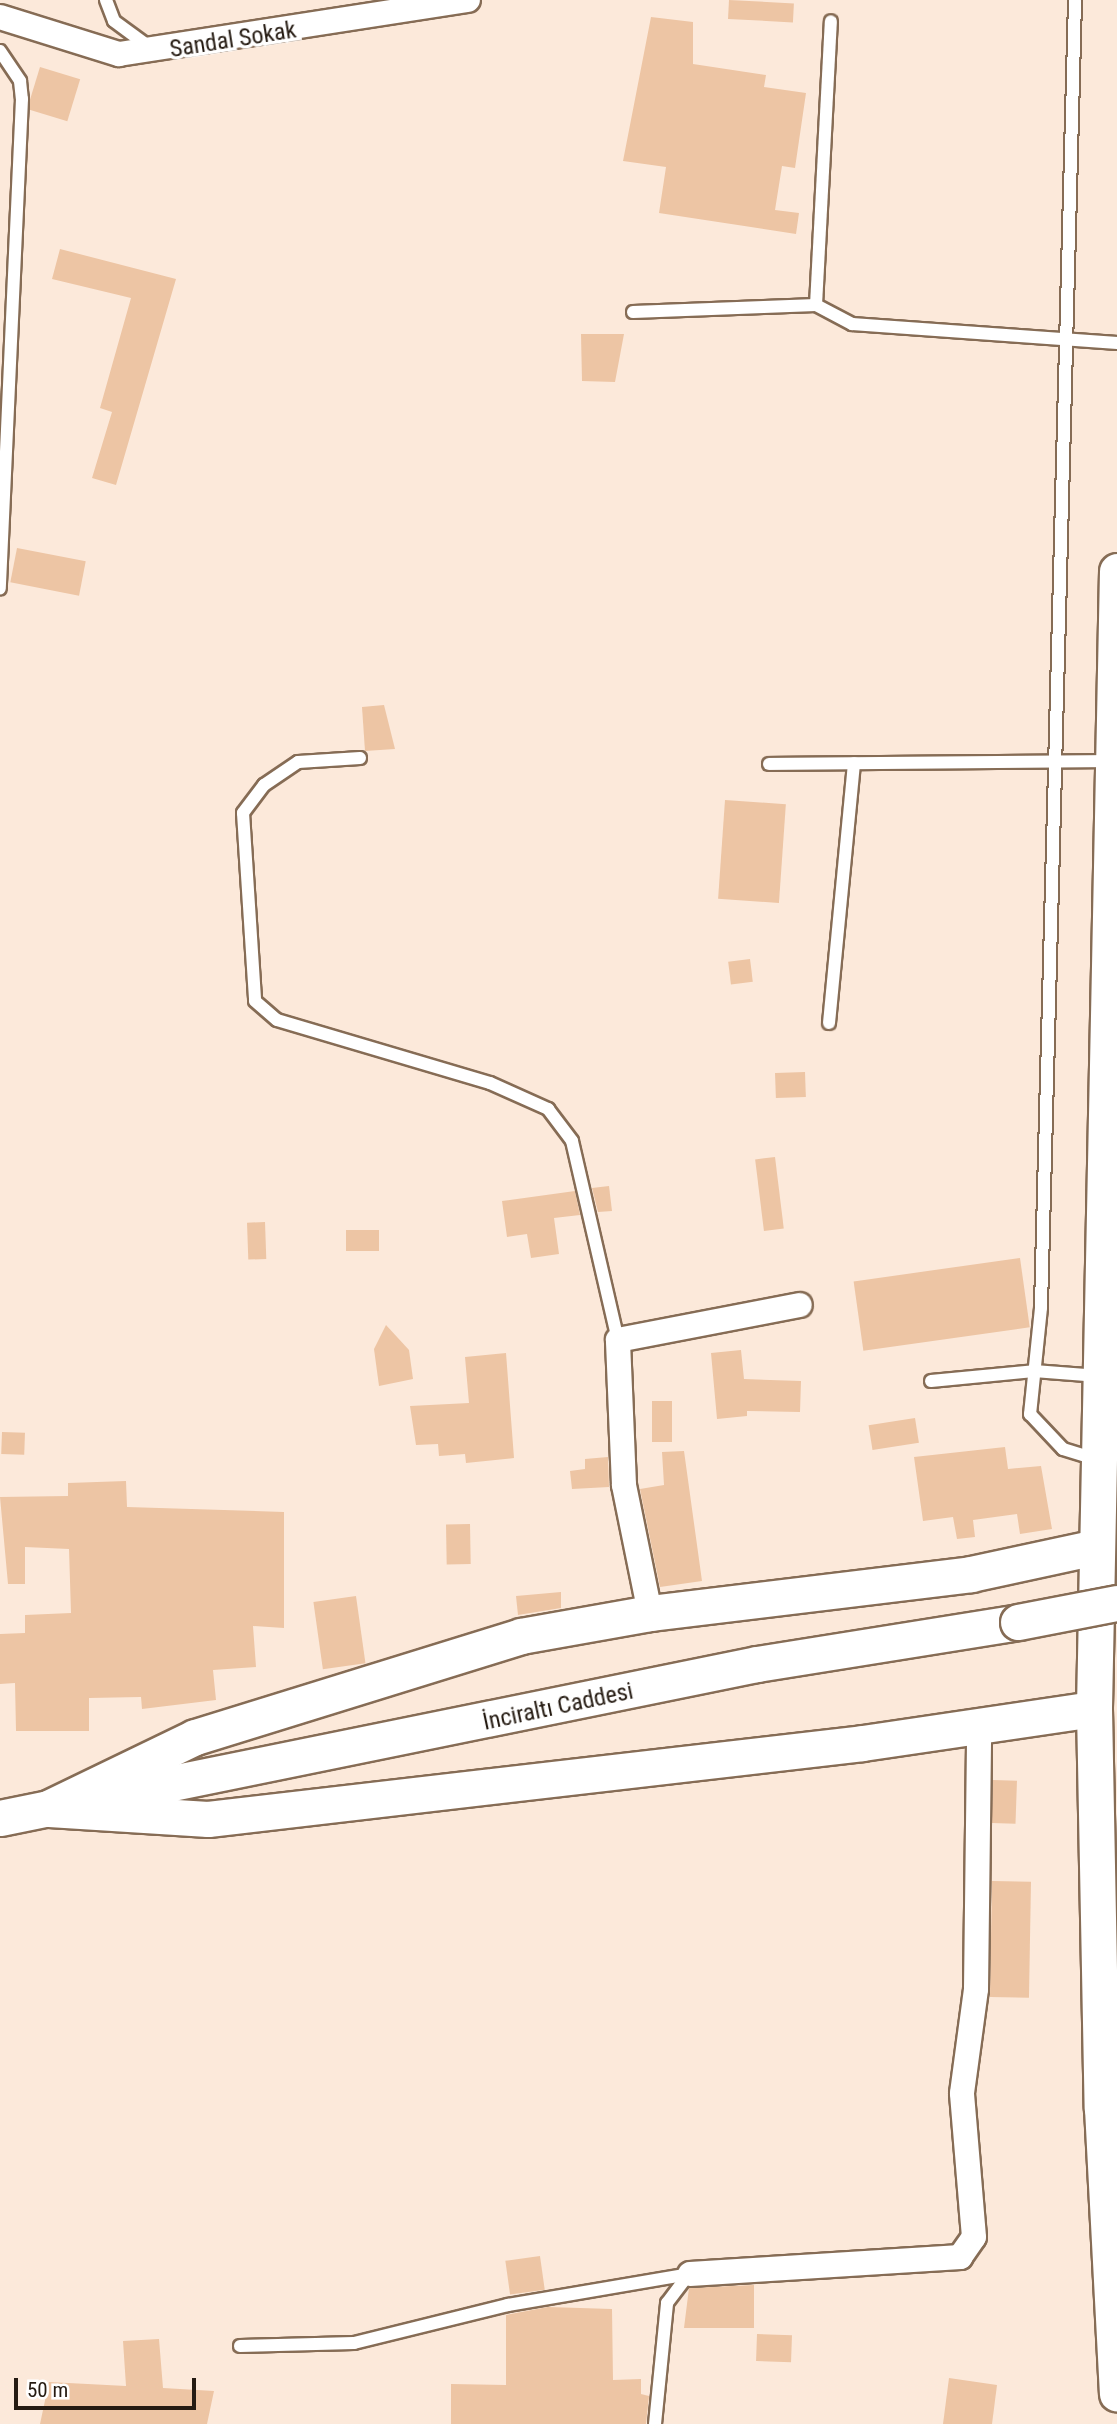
<!DOCTYPE html>
<meta charset="utf-8">
<style>
body{margin:0}
#map{position:relative;width:1117px;height:2424px;overflow:hidden;background:#fce9da;font-family:"Roboto Condensed",sans-serif}
div>[style]{position:absolute}
.building>*{inset:0;background:#edc5a4;transform-origin:0 0}
.roads{filter:drop-shadow(2px 0 #866c55) drop-shadow(-2px 0 #866c55) drop-shadow(0 2px #866c55) drop-shadow(0 -2px #866c55)}
.service>*{height:12px;margin:-6px;padding:0 6px;transform-origin:6px;border-radius:6px;background:#fff}
.minor>*{height:24px;margin:-12px;padding:0 12px;transform-origin:12px;border-radius:12px;background:#fff}
.secondary>*{height:35px;margin:-17.5px;padding:0 17.5px;transform-origin:17.5px;border-radius:17.5px;background:#fff}
.bridges{filter:drop-shadow(2px 0 #866c55) drop-shadow(-2px 0 #866c55) drop-shadow(0 2px #866c55) drop-shadow(0 -2px #866c55)}
.secondary-bridge>*{height:35px;margin:-17.5px;padding:0 17.5px;transform-origin:17.5px;border-radius:17.5px;background:#fff}
span{translate:-50% -50%;white-space:nowrap;text-align:center;line-height:1.15;-webkit-text-stroke:7px #fff;paint-order:stroke}
.street-label{font-size:24px;color:#251b12}
.scale{position:absolute;left:14px;top:2378px;width:182px;height:32px;box-sizing:border-box;border:4px solid #251b12;border-top:0;padding-left:9px;font-size:21px;line-height:24px;white-space:nowrap;color:#251b12;-webkit-text-stroke:5px #fff;paint-order:stroke}
</style>
<div id="map">
<div class="building">
<i style="left:729px;top:0;width:65px;height:19px;rotate:3deg"></i>
<i style="clip-path:polygon(651px 17px,693px 22px,693px 64px,766px 75px,764px 87px,806px 93px,795px 168px,782px 166px,775px 210px,799px 213px,796px 234px,659px 213px,666px 167px,623px 161px)"></i>
<i style="left:40px;top:67px;width:42px;height:44px;rotate:17deg"></i>
<i style="clip-path:polygon(60px 249px,176px 279px,116px 485px,92px 478px,112px 412px,100px 408px,131px 298px,52px 279px)"></i>
<i style="clip-path:polygon(581px 334px,624px 334px,615px 382px,582px 381px)"></i>
<i style="left:17px;top:548px;width:70px;height:35px;rotate:11deg"></i>
<i style="clip-path:polygon(384px 705px,395px 749px,365px 751px,362px 707px)"></i>
<i style="left:725px;top:800px;width:61px;height:99px;rotate:4deg"></i>
<i style="left:750px;top:959px;width:23px;height:22px;rotate:83deg"></i>
<i style="left:805px;top:1072px;width:25px;height:30px;rotate:88deg"></i>
<i style="left:775px;top:1157px;width:72px;height:20px;rotate:83deg"></i>
<i style="clip-path:polygon(609px 1186px,612px 1211px,598px 1212px,592px 1188px)"></i>
<i style="clip-path:polygon(575px 1191px,580px 1215px,554px 1218px,559px 1254px,531px 1258px,527px 1234px,507px 1237px,502px 1201px)"></i>
<i style="left:265px;top:1222px;width:37px;height:18px;rotate:88deg"></i>
<i style="left:346px;top:1230px;width:33px;height:21px"></i>
<i style="left:1020px;top:1258px;width:70px;height:168px;rotate:82deg"></i>
<i style="clip-path:polygon(386px 1325px,409px 1350px,413px 1379px,379px 1386px,374px 1349px)"></i>
<i style="clip-path:polygon(741px 1350px,744px 1379px,801px 1381px,800px 1412px,747px 1411px,747px 1416px,717px 1419px,711px 1353px)"></i>
<i style="clip-path:polygon(506px 1353px,514px 1458px,466px 1463px,465px 1454px,439px 1456px,438px 1444px,416px 1445px,410px 1406px,469px 1403px,465px 1357px)"></i>
<i style="left:652px;top:1401px;width:20px;height:41px"></i>
<i style="left:915px;top:1418px;width:25px;height:47px;rotate:81deg"></i>
<i style="left:2px;top:1432px;width:23px;height:22px;rotate:2deg"></i>
<i style="clip-path:polygon(1005px 1447px,1008px 1469px,1041px 1466px,1052px 1529px,1020px 1534px,1017px 1514px,973px 1520px,975px 1537px,957px 1539px,953px 1517px,923px 1521px,914px 1457px)"></i>
<i style="clip-path:polygon(684px 1451px,702px 1581px,660px 1587px,640px 1489px,664px 1485px,662px 1452px)"></i>
<i style="clip-path:polygon(608px 1457px,609px 1487px,572px 1489px,570px 1471px,585px 1469px,585px 1459px)"></i>
<i style="clip-path:polygon(126px 1481px,127px 1507px,284px 1512px,284px 1628px,253px 1626px,256px 1667px,213px 1670px,216px 1700px,142px 1709px,141px 1697px,89px 1698px,89px 1731px,16px 1731px,15px 1683px,0 1684px,0 1634px,25px 1633px,25px 1615px,71px 1613px,69px 1549px,25px 1547px,25px 1584px,8px 1584px,0 1497px,68px 1496px,68px 1483px)"></i>
<i style="left:470px;top:1524px;width:40px;height:24px;rotate:89deg"></i>
<i style="clip-path:polygon(561px 1592px,561px 1608px,518px 1615px,516px 1596px)"></i>
<i style="left:356px;top:1596px;width:68px;height:43px;rotate:82deg"></i>
<i style="left:993px;top:1780px;width:24px;height:43px;rotate:2deg"></i>
<i style="left:992px;top:1881px;width:39px;height:116px;rotate:1deg"></i>
<i style="left:540px;top:2256px;width:34px;height:35px;rotate:82deg"></i>
<i style="clip-path:polygon(754px 2285px,754px 2328px,684px 2328px,689px 2288px)"></i>
<i style="clip-path:polygon(548px 2307px,612px 2309px,613px 2380px,641px 2379px,641px 2394px,649px 2396px,646px 2424px,451px 2424px,451px 2384px,506px 2385px,506px 2315px)"></i>
<i style="left:757px;top:2334px;width:35px;height:27px;rotate:2deg"></i>
<i style="clip-path:polygon(159px 2339px,163px 2388px,214px 2391px,207px 2424px,40px 2424px,49px 2382px,126px 2386px,123px 2341px)"></i>
<i style="clip-path:polygon(949px 2378px,997px 2385px,992px 2424px,943px 2424px)"></i>
</div>
<div class="roads">
<div class="service">
<i style="left:106px;top:0;width:22px;rotate:69deg"></i>
<i style="left:114px;top:21px;width:42px;rotate:36.3deg"></i>
<i style="left:1075px;top:0;width:1308px;rotate:91.49deg"></i>
<i style="left:1041px;top:1308px;width:107px;rotate:95.9deg"></i>
<i style="left:1030px;top:1414px;width:48px;rotate:46.7deg"></i>
<i style="left:1063px;top:1449px;width:34px;rotate:17deg"></i>
<i style="left:0;top:51px;width:36px;rotate:56deg"></i>
<i style="left:20px;top:81px;width:18px;rotate:84deg"></i>
<i style="left:22px;top:99px;width:490px;rotate:92.6deg"></i>
<i style="left:816px;top:305px;width:284px;rotate:-87deg"></i>
<i style="left:633px;top:312px;width:183px;rotate:-2.2deg"></i>
<i style="left:816px;top:305px;width:41px;rotate:27.8deg"></i>
<i style="left:852px;top:324px;width:266px;rotate:4.1deg"></i>
<i style="left:360px;top:758px;width:62px;rotate:176.3deg"></i>
<i style="left:298px;top:762px;width:41px;rotate:145.9deg"></i>
<i style="left:264px;top:785px;width:35px;rotate:127deg"></i>
<i style="left:243px;top:813px;width:188px;rotate:86.3deg"></i>
<i style="left:255px;top:1001px;width:29px;rotate:41deg"></i>
<i style="left:277px;top:1020px;width:222px;rotate:16.5deg"></i>
<i style="left:490px;top:1083px;width:64px;rotate:24.1deg"></i>
<i style="left:548px;top:1109px;width:40px;rotate:53deg"></i>
<i style="left:572px;top:1141px;width:204px;rotate:77deg"></i>
<i style="left:769px;top:764px;width:340px;rotate:-0.5deg"></i>
<i style="left:829px;top:1023px;width:261px;rotate:-84.5deg"></i>
<i style="left:931px;top:1381px;width:103px;rotate:-5.5deg"></i>
<i style="left:1034px;top:1371px;width:65px;rotate:4.4deg"></i>
<i style="left:240px;top:2346px;width:114px;rotate:-1.5deg"></i>
<i style="left:354px;top:2343px;width:159px;rotate:-13.9deg"></i>
<i style="left:508px;top:2305px;width:185px;rotate:-9.7deg"></i>
<i style="left:655px;top:2424px;width:122px;rotate:-84.3deg"></i>
<i style="left:667px;top:2303px;width:34px;rotate:-53deg"></i>
</div>
<div class="minor">
<i style="left:0;top:17px;width:125px;rotate:17.3deg"></i>
<i style="left:119px;top:54px;width:353px;rotate:-8.8deg"></i>
<i style="left:650px;top:1613px;width:131px;rotate:-101.5deg"></i>
<i style="left:624px;top:1485px;width:145px;rotate:-92.4deg"></i>
<i style="left:618px;top:1340px;width:185px;rotate:-10.9deg"></i>
<i style="left:690px;top:2274px;width:271px;rotate:-3.6deg"></i>
<i style="left:960px;top:2257px;width:24px;rotate:-55deg"></i>
<i style="left:974px;top:2237px;width:144px;rotate:-94.8deg"></i>
<i style="left:962px;top:2093px;width:105px;rotate:-82.3deg"></i>
<i style="left:976px;top:1989px;width:264px;rotate:-89.3deg"></i>
</div>
<div class="secondary">
<i style="left:1117px;top:571px;width:1138px;rotate:91.16deg"></i>
<i style="left:1094px;top:1709px;width:399px;rotate:88.9deg"></i>
<i style="left:1102px;top:2108px;width:286px;rotate:87deg"></i>
<i style="left:46px;top:1809px;width:165px;rotate:-25.8deg"></i>
<i style="left:195px;top:1737px;width:341px;rotate:-17.2deg"></i>
<i style="left:521px;top:1636px;width:131px;rotate:-10.1deg"></i>
<i style="left:650px;top:1613px;width:323px;rotate:-6.9deg"></i>
<i style="left:971px;top:1574px;width:128px;rotate:-12.2deg"></i>
<i style="left:49px;top:1809px;width:159px;rotate:3.6deg"></i>
<i style="left:208px;top:1819px;width:659px;rotate:-6.62deg"></i>
<i style="left:863px;top:1743px;width:233px;rotate:-8.4deg"></i>
<i style="left:0;top:1818px;width:773px;rotate:-11.5deg"></i>
<i style="left:757px;top:1664px;width:264px;rotate:-9.1deg"></i>
</div>
</div>
<div class="bridges">
<div class="secondary-bridge">
<i style="left:1018px;top:1622px;width:101px;rotate:-10.9deg"></i>
</div>
</div>
<div class="street-label">
<span style="left:233px;top:40px;rotate:-9deg">Sandal Sokak</span>
<span style="left:558px;top:1707px;rotate:-12deg">İnciraltı Caddesi</span>
</div>
<div class="scale">50 m</div>
</div>
